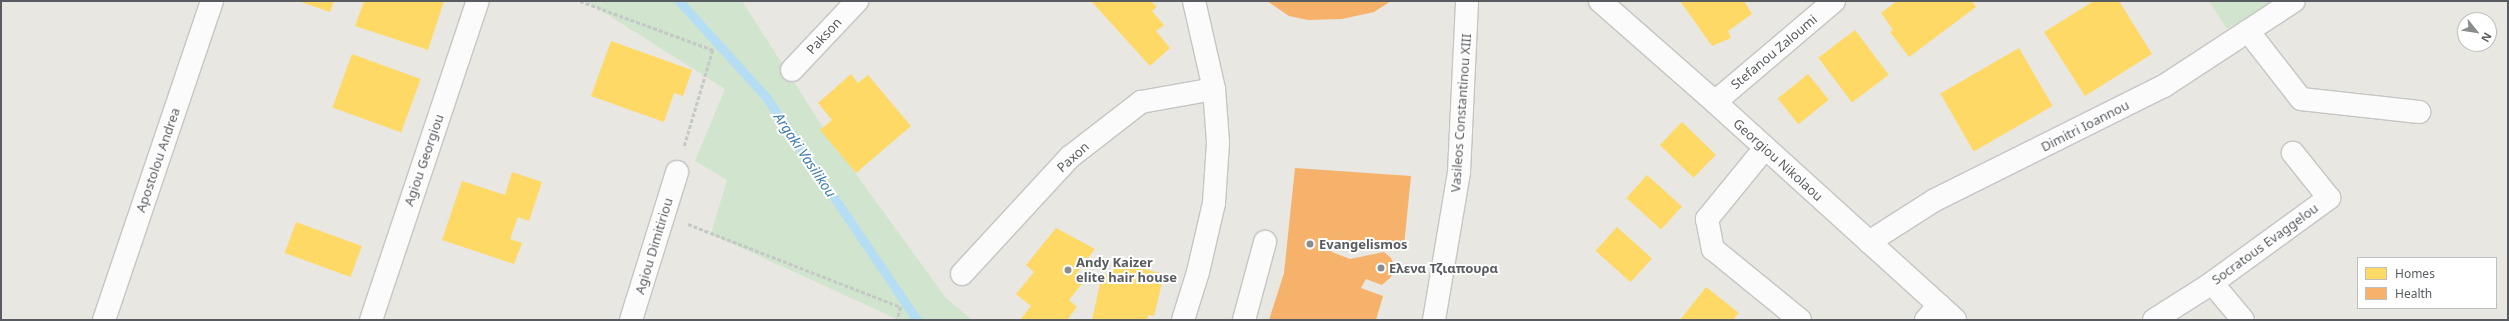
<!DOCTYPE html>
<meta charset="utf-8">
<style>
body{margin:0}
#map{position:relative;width:2509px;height:321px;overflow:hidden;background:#e8e7e2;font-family:"Noto Sans",sans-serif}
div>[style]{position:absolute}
.green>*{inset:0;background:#d1e4cd}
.homes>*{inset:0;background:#ffd966;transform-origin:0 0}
.health>*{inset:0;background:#f6b26b}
.stream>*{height:9px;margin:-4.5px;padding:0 4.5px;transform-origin:4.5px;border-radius:4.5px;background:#b5def4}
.path>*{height:2.5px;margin-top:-1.25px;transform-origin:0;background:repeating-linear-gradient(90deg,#c4c9c5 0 4px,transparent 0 6px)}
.roads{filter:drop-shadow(1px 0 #c5c5c4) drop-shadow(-1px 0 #c5c5c4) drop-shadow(0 1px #c5c5c4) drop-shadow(0 -1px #c5c5c4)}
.minor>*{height:22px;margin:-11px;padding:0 11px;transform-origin:11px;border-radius:11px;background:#fcfbfb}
.dots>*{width:11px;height:11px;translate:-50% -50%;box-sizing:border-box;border:2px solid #fff;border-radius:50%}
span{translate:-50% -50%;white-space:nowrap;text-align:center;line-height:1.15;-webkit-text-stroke:4px #fff;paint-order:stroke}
.street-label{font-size:13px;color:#585c60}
.poi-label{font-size:13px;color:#585c60;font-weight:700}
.left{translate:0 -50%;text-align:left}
.water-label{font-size:14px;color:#3e7bac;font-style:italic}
.frame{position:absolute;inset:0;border:2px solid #585c60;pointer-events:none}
.legend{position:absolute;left:2357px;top:257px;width:140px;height:52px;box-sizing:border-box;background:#fff;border:1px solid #bcbebf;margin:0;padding:5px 7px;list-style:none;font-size:12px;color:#585c60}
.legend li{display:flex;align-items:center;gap:8px;height:20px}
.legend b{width:20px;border:1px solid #bcbebf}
.north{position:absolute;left:2457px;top:12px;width:40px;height:40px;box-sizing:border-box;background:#fff;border:1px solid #bcbebf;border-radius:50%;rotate:120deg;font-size:11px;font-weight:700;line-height:16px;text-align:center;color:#585c60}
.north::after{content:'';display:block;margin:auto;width:14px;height:18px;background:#8a8d8e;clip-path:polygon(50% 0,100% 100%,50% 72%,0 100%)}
</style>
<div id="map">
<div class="green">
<i style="clip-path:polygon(586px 1px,742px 1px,829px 137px,946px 298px,972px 320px,899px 320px,711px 234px,727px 180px,695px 161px,725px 89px)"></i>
<i style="clip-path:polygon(2209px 1px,2276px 1px,2227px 29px)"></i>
</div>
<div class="homes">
<i style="clip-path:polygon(298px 1px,334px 1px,330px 12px)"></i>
<i style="clip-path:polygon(364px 1px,444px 1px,428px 50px,355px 26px)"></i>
<i style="clip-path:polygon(1091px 1px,1151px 1px,1157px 7px,1152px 11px,1164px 25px,1156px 31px,1170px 48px,1150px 66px)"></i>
<i style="clip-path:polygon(1680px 1px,1744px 1px,1752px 14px,1728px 31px,1731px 38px,1712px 46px)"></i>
<i style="clip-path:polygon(1897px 1px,1972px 1px,1976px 7px,1909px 57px,1890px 32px,1893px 30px,1881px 13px)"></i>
<i style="clip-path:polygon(2094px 1px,2119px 1px,2152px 54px,2085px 96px,2044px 32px)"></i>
<i style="left:1855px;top:30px;width:56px;height:46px;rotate:53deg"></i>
<i style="clip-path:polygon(611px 41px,692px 70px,683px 96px,674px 93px,664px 122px,591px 96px)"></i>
<i style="left:2019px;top:48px;width:67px;height:91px;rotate:60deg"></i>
<i style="left:352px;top:54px;width:73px;height:57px;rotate:20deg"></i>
<i style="clip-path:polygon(851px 74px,858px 83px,868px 75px,911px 126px,856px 173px,820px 130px,832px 120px,818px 103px)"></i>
<i style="left:1808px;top:74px;width:33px;height:39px;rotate:51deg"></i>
<i style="left:1682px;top:122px;width:47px;height:32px;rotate:44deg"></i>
<i style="clip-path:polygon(512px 172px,542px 182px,529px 221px,518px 217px,510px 239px,522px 243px,514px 264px,442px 240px,462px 181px,505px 195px)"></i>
<i style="left:1647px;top:175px;width:47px;height:31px;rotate:42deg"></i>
<i style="left:296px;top:222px;width:70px;height:33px;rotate:20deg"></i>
<i style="left:1617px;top:227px;width:47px;height:32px;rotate:42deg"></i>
<i style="clip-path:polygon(1056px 228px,1095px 249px,1076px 274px,1084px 281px,1069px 300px,1077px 307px,1067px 320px,1020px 320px,1031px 306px,1016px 294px,1034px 272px,1026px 265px)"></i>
<i style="clip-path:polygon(1115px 262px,1164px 274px,1154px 316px,1148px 315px,1147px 320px,1092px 320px,1102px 274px,1112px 276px)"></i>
<i style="clip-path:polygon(1706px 287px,1739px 313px,1733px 320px,1680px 320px)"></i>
</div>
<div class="health">
<i style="clip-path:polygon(1267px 1px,1391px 1px,1374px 12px,1342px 19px,1308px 20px,1289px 16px)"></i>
<i style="clip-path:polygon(1295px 168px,1411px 176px,1404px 246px,1375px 242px,1332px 242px,1332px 252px,1350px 259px,1384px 252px,1391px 258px,1395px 268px,1391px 277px,1382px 285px,1366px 279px,1361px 288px,1383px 296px,1376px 320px,1269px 320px,1284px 273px)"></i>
</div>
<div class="stream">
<i style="left:679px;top:1px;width:130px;rotate:47.8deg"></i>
<i style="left:766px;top:97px;width:269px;rotate:55.9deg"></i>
</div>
<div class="path">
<i style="left:580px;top:1px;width:142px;rotate:20.2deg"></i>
<i style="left:713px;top:50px;width:102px;rotate:106.5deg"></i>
<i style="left:688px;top:224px;width:229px;rotate:21.3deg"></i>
<i style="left:901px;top:307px;width:14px;rotate:107deg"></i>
</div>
<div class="roads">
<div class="minor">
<i style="left:1600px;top:1px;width:153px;rotate:41.3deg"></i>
<i style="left:1715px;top:102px;width:324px;rotate:42.2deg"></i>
<i style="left:2248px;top:31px;width:86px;rotate:52.1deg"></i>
<i style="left:2301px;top:99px;width:119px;rotate:6.3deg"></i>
<i style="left:792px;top:70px;width:95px;rotate:-46.7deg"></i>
<i style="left:1715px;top:102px;width:156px;rotate:-40.3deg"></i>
<i style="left:1765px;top:148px;width:92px;rotate:129.2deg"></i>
<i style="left:1707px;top:219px;width:31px;rotate:79deg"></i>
<i style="left:1713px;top:249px;width:112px;rotate:39.2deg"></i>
<i style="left:1869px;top:242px;width:78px;rotate:-32.5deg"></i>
<i style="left:1935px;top:200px;width:256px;rotate:-26.5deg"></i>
<i style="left:2164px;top:86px;width:155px;rotate:-33.2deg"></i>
<i style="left:962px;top:274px;width:159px;rotate:-47.3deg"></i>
<i style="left:1070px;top:157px;width:90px;rotate:-37.8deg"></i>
<i style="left:1141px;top:102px;width:74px;rotate:-10.1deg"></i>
<i style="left:2212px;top:283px;width:48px;rotate:50deg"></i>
<i style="left:104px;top:320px;width:337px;rotate:-71.3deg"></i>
<i style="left:371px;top:320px;width:336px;rotate:-71.5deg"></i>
<i style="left:631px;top:320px;width:155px;rotate:-72.7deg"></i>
<i style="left:1183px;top:320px;width:50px;rotate:-72.6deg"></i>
<i style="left:1198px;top:272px;width:71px;rotate:-76.9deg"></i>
<i style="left:1214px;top:203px;width:61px;rotate:-86.2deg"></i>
<i style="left:1218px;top:142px;width:53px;rotate:-94.3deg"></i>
<i style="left:1214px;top:89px;width:90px;rotate:-102.8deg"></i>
<i style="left:1244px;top:320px;width:81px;rotate:-74.9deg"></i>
<i style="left:1434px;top:320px;width:150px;rotate:-80.4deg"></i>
<i style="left:1459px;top:172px;width:171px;rotate:-87.3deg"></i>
<i style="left:1926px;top:320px;width:20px;rotate:-49deg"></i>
<i style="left:2154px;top:320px;width:69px;rotate:-32.5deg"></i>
<i style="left:2212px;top:283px;width:145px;rotate:-36deg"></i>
<i style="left:2329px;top:198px;width:58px;rotate:-128.7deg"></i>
</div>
</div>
<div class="dots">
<i style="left:1310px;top:244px;background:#8a8d8e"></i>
<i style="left:1381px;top:268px;background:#8a8d8e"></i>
<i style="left:1068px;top:270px;background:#8a8d8e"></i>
</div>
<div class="street-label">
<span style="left:824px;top:36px;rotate:-47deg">Pakson</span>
<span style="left:1774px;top:52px;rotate:-40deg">Stefanou Zaloumi</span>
<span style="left:1461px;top:113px;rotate:-86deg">Vasileos Constantinou XIII</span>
<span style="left:2085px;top:126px;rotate:-27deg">Dimitri Ioannou</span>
<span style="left:1073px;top:157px;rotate:-42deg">Paxon</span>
<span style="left:158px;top:160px;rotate:-71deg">Apostolou Andrea</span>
<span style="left:424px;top:160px;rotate:-71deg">Agiou Georgiou</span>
<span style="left:1778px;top:160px;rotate:42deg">Georgiou Nikolaou</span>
<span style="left:2265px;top:244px;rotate:-36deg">Socratous Evaggelou</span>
<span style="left:654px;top:246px;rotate:-73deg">Agiou Dimitiriou</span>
</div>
<div class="poi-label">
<span class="left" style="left:1319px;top:244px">Evangelismos</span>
<span class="left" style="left:1076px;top:270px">Andy Kaizer<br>elite hair house</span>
<span class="left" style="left:1389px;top:268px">Ελενα Τζιαπουρα</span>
</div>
<div class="water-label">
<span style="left:805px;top:155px;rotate:56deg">Argaki Vasilikou</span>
</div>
<div class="frame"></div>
<ul class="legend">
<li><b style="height:11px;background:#ffd966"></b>Homes</li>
<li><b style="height:11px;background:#f6b26b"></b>Health</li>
</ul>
<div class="north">N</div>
</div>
